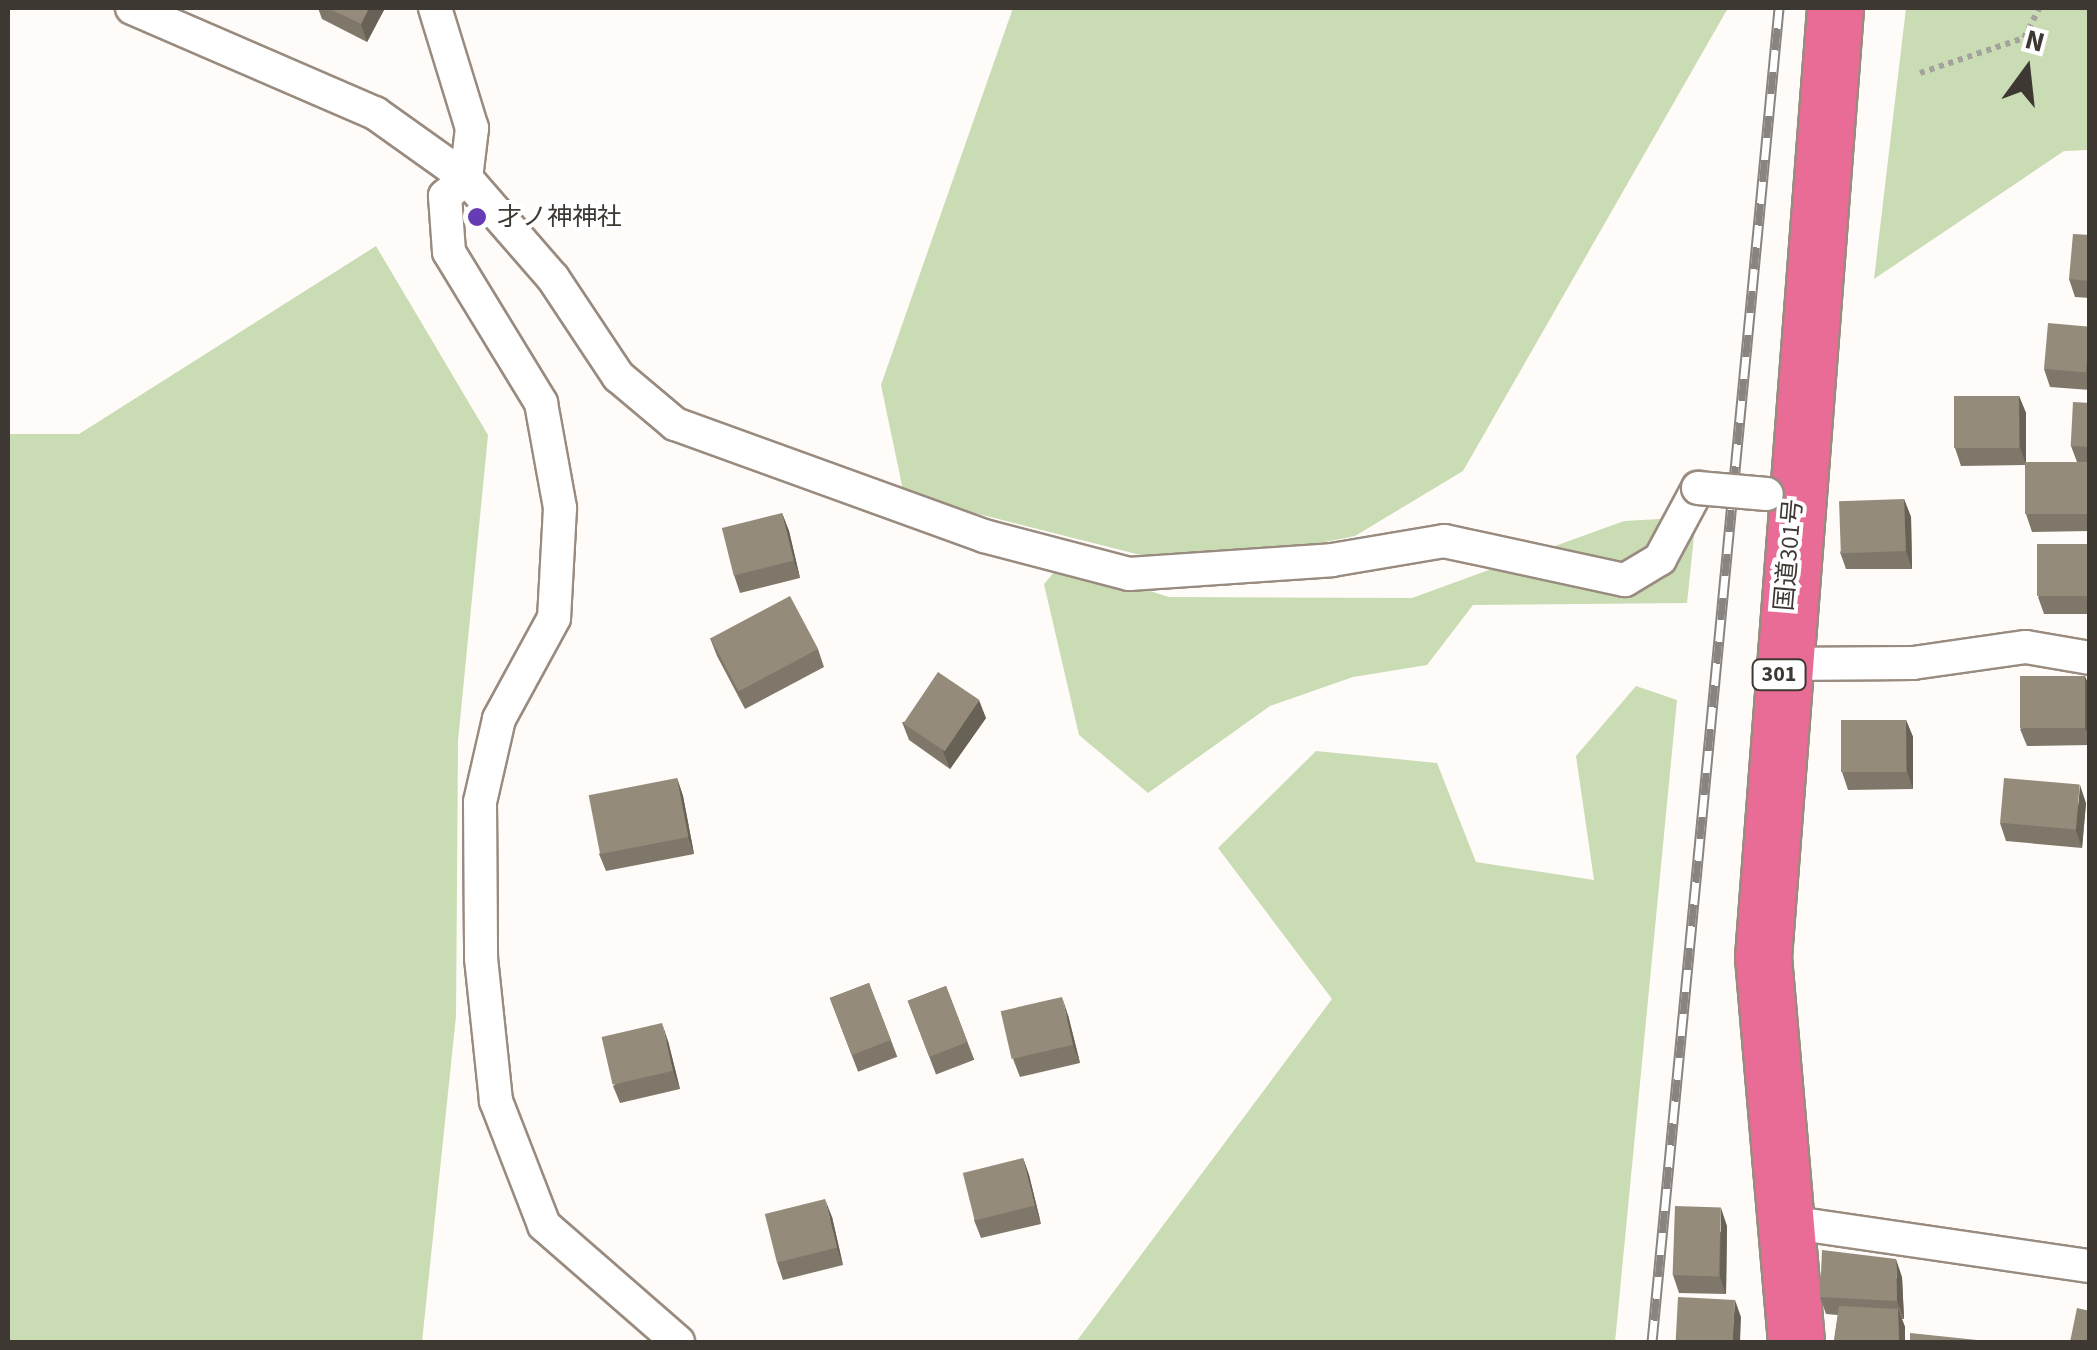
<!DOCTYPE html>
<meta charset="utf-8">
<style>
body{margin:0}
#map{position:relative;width:2097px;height:1350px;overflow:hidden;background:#fefbf8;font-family:"Source Sans 3","Noto Sans JP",sans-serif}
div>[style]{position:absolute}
.green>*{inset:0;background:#c9dcb4}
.path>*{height:6px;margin-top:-3px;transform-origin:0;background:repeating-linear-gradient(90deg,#a5a19d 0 5px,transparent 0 10px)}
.roads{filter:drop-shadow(2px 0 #998b7f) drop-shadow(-2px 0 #998b7f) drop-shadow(0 2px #998b7f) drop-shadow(0 -2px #998b7f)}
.street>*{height:32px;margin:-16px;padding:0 16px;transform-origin:16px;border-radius:16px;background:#fff}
.highway>*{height:55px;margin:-27.5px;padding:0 27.5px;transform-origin:27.5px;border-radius:27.5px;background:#e96c97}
.rail>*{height:11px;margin-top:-5.5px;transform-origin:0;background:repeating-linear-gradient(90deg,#fff 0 22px,#898480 0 44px);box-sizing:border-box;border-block:2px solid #898480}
.bridges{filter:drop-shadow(2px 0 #998b7f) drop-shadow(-2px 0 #998b7f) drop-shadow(0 2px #998b7f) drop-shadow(0 -2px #998b7f)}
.street-bridge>*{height:32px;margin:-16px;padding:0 16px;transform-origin:16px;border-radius:16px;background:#fff}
.wall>*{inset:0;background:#7f786a;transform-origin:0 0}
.shaded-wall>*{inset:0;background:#686156}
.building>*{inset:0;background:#948b7b;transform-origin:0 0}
.dots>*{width:28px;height:28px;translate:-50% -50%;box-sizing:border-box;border:5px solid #fff;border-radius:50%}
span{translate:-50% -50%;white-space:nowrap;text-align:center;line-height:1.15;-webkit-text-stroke:8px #fff;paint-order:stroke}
.shield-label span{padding:2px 8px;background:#fff;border:2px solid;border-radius:8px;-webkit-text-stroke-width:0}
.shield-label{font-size:22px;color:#3e3833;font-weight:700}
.poi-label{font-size:25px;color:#3e3833}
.left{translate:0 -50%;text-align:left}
.street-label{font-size:25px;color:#3e3833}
.frame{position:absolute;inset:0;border:10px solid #3e3833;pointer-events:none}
.north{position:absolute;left:1977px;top:20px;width:100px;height:100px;-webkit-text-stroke:8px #fff;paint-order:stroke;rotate:15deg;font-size:28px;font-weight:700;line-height:40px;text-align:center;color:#3e3833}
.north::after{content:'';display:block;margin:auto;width:35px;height:45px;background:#3e3833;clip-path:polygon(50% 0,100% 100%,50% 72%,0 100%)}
</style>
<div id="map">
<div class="green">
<i style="clip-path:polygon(1013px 8px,1728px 8px,1463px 471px,1355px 536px,1192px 568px,904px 495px,881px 385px)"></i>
<i style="clip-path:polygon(1906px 8px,2089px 8px,2089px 150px,2064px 151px,1874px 279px)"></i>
<i style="clip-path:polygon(376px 246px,488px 435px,458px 741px,456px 1016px,422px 1342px,8px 1342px,8px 434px,79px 434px)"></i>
<i style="clip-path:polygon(1696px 517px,1687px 603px,1473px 605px,1427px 665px,1353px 677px,1270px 706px,1148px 793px,1079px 735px,1044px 584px,1062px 563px,1169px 597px,1412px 598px,1624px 521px)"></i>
<i style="clip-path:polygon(1636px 686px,1677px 700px,1615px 1342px,1076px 1342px,1332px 999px,1218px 848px,1316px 751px,1437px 763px,1476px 862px,1594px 880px,1576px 756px)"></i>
</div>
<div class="path">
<i style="left:1920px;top:73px;width:110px;rotate:-18.6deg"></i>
<i style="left:2024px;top:38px;width:34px;rotate:-63deg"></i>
</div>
<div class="roads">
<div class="street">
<i style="left:132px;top:8px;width:265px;rotate:23.4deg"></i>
<i style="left:375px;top:113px;width:112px;rotate:35.5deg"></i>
<i style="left:466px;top:178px;width:133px;rotate:49deg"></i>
<i style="left:553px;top:278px;width:118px;rotate:56.4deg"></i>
<i style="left:618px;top:376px;width:75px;rotate:40.1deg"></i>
<i style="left:675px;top:424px;width:329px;rotate:19.9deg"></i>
<i style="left:984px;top:536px;width:150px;rotate:14.7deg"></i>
<i style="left:1129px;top:574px;width:203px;rotate:-3.9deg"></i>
<i style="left:1332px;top:560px;width:114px;rotate:-9.6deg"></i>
<i style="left:1444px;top:541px;width:185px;rotate:12.2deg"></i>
<i style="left:1625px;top:580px;width:41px;rotate:-31deg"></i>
<i style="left:1660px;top:559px;width:81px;rotate:-61.8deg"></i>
<i style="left:435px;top:8px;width:126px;rotate:72.9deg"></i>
<i style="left:472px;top:128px;width:50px;rotate:96.8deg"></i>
<i style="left:466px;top:178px;width:28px;rotate:139deg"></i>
<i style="left:445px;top:196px;width:56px;rotate:85.9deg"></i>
<i style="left:449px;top:252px;width:177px;rotate:58.6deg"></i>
<i style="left:541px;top:403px;width:107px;rotate:79.7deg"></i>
<i style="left:560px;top:508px;width:110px;rotate:93.1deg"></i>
<i style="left:554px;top:618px;width:115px;rotate:118.6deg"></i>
<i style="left:499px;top:719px;width:85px;rotate:102.9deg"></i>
<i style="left:480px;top:802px;width:156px;rotate:89.6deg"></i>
<i style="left:481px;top:958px;width:144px;rotate:84deg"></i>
<i style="left:496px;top:1101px;width:133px;rotate:68.8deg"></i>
<i style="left:544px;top:1225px;width:178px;rotate:41.1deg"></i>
<i style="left:1779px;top:664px;width:134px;rotate:-0.4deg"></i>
<i style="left:1913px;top:663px;width:114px;rotate:-8.1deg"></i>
<i style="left:2026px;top:647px;width:65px;rotate:9.8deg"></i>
<i style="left:1780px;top:1221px;width:313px;rotate:8.3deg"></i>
</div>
<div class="highway">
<i style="left:1796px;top:1342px;width:386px;rotate:-94.9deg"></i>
<i style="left:1763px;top:957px;width:952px;rotate:-85.66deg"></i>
</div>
</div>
<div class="rail">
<i style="left:1652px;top:1342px;width:1340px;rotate:-84.56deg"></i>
</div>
<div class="bridges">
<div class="street-bridge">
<i style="left:1698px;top:488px;width:69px;rotate:5deg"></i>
</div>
</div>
<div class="wall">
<i style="clip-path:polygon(318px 8px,385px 8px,367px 42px,322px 19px)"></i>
<i style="clip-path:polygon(2090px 235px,2090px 298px,2075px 297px,2069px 279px)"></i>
<i style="clip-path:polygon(2090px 327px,2090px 390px,2050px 387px,2044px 369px)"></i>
<i style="clip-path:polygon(2019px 396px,2026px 413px,2026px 463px,2077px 462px,2071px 446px,2090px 403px,2090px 531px,2032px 532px,2026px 514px,2025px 465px,1961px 466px,1955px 448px)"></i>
<i style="clip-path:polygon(1904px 499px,1911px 517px,1912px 569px,1846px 569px,1840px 552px)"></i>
<i style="clip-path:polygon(782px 513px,789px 531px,800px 578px,740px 593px,734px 575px)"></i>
<i style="clip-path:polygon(2090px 544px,2090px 614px,2044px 614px,2038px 597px)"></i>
<i style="clip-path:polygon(710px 638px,818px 649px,824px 667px,745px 709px,717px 656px)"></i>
<i style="clip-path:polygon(2090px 688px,2090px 745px,2027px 746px,2020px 729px)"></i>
<i style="clip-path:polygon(986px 718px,950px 769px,909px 740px,902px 722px)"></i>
<i style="clip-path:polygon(1906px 720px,1913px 737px,1913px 789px,1848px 790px,1842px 772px)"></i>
<i style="clip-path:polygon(677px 778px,683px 796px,694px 854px,606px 871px,599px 854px)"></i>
<i style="clip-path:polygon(2086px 803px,2082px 848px,2006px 841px,2000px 823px)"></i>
<i style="left:869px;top:983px;width:79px;height:42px;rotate:69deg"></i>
<i style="left:946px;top:986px;width:79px;height:41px;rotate:69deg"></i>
<i style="clip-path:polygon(1068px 1015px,1080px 1063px,1020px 1077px,1013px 1059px)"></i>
<i style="clip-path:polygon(668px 1041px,680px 1089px,620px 1103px,613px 1086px)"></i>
<i style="clip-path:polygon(1023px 1158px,1029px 1175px,1041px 1224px,981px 1238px,974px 1220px)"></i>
<i style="clip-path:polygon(832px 1217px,843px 1265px,783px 1280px,777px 1262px)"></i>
<i style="clip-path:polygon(1727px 1226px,1726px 1294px,1679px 1293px,1673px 1275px)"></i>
<i style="clip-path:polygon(1902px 1277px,1904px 1319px,1902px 1319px,1905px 1327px,1905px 1342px,1834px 1342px,1838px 1315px,1826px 1314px,1820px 1297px)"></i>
</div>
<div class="shaded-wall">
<i style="clip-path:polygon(369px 8px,385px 8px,367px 42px,361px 24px)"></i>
<i style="clip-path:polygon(2019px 396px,2026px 413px,2026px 465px,2020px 447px)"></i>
<i style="clip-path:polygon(1904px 499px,1911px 517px,1912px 569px,1906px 551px)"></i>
<i style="clip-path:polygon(782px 513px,789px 531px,800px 578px,794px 561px)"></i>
<i style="clip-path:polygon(2085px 676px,2090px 688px,2090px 739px,2085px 728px)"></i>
<i style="clip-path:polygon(979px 700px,986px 718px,950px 769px,943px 751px)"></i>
<i style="clip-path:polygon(1906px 720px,1913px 737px,1913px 789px,1907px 771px)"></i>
<i style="clip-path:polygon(677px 778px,683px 796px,694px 854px,688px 837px)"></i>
<i style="clip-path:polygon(2080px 785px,2086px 803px,2082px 848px,2076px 831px)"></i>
<i style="clip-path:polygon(1062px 997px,1068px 1015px,1080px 1063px,1073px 1045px)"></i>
<i style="clip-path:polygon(662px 1023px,668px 1041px,680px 1089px,673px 1071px)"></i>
<i style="clip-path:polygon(1023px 1158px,1029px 1175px,1041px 1224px,1035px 1206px)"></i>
<i style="clip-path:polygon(825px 1199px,832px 1217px,843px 1265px,837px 1248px)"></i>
<i style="clip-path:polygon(1721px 1208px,1727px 1226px,1726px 1294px,1720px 1277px)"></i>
<i style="clip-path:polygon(1896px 1259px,1902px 1277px,1904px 1319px,1897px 1301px)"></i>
<i style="clip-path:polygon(1735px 1300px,1741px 1317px,1740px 1342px,1732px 1342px)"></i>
<i style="clip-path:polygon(1898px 1309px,1905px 1327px,1905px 1342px,1899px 1342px)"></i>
</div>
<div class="building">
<i style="clip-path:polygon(328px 8px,369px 8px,361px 24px)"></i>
<i style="clip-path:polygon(2073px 234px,2090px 235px,2090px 281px,2069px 279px)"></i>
<i style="left:2048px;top:323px;width:42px;height:46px;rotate:5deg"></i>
<i style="left:1954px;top:396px;width:65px;height:52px"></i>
<i style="left:2073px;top:402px;width:17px;height:44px;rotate:3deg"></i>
<i style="left:2090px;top:462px;width:52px;height:65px;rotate:90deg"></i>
<i style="left:1904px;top:499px;width:52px;height:65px;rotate:88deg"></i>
<i style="left:782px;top:513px;width:49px;height:62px;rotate:76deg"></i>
<i style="left:2090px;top:544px;width:52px;height:53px;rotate:90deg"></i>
<i style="left:790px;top:596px;width:60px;height:90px;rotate:62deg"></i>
<i style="left:938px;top:672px;width:50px;height:62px;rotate:34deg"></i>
<i style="left:2085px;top:676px;width:52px;height:65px;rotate:90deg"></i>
<i style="left:1841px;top:720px;width:65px;height:52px"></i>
<i style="left:677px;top:778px;width:60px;height:90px;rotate:79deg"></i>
<i style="left:2004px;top:778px;width:76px;height:45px;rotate:5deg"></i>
<i style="left:869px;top:983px;width:61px;height:42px;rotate:69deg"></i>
<i style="left:946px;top:986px;width:60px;height:41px;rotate:69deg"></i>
<i style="left:1062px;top:997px;width:49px;height:63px;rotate:77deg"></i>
<i style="left:662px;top:1023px;width:49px;height:62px;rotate:77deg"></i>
<i style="left:1023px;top:1158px;width:49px;height:62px;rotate:76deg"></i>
<i style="left:825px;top:1199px;width:50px;height:62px;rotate:76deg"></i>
<i style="left:1675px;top:1206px;width:46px;height:69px;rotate:2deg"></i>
<i style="clip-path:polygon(1822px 1250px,1896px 1259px,1897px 1301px,1820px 1297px)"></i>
<i style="left:1678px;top:1297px;width:57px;height:45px;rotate:3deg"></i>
<i style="clip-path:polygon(1839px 1306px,1898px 1309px,1899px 1342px,1855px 1342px,1834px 1340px)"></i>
<i style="clip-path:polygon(2077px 1308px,2090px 1311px,2090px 1342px,2070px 1342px)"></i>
<i style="clip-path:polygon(1910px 1333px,1977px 1340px,1976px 1342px,1910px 1342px)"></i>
</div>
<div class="dots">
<i style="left:477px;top:217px;background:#663cb4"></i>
</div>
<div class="shield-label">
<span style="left:1779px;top:675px">301</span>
</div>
<div class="poi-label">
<span class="left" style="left:497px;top:217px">才ノ神神社</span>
</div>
<div class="street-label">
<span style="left:1789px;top:555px;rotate:-85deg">国道301号</span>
</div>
<div class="frame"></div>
<div class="north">N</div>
</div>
